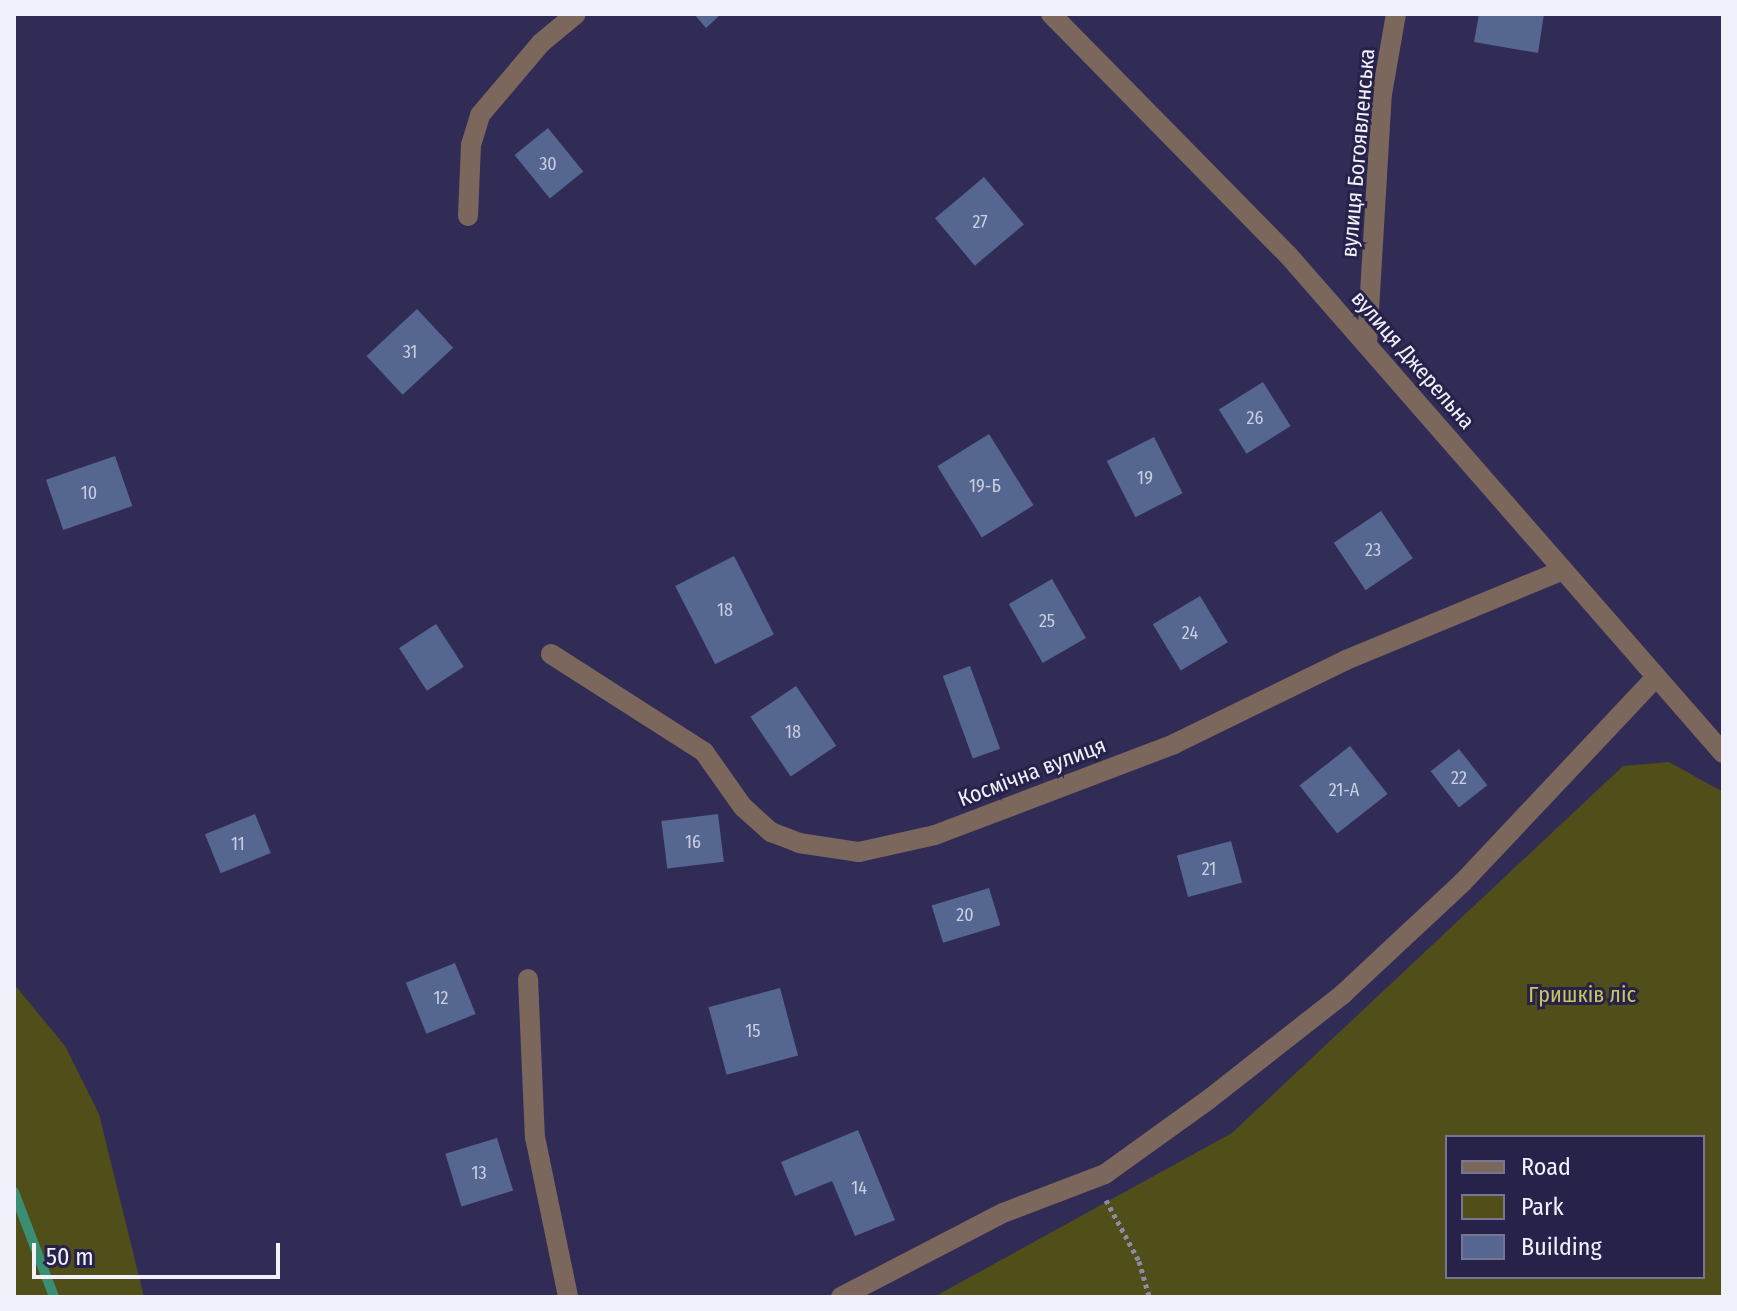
<!DOCTYPE html>
<meta charset="utf-8">
<style>
body{margin:0}
#map{position:relative;width:1737px;height:1311px;overflow:hidden;background:#312c55;font-family:"Fira Sans Condensed",sans-serif}
div>[style]{position:absolute}
.green>*{inset:0;background:#504e19}
.stream>*{height:10px;margin:-5px;padding:0 5px;transform-origin:5px;border-radius:5px;background:#3a8f72}
.building>*{inset:0;background:#556691;transform-origin:0 0}
.path>*{height:5px;margin-top:-2.5px;transform-origin:0;background:repeating-linear-gradient(90deg,#8c8aa4 0 4px,transparent 0 8px)}
.street>*{height:20px;margin:-10px;padding:0 10px;transform-origin:10px;border-radius:10px;background:#7c675c}
span{translate:-50% -50%;white-space:nowrap;text-align:center;line-height:1.15;-webkit-text-stroke:6px #27224a;paint-order:stroke}
.number-label{font-size:18px;color:#cacee1}
.number-label span{-webkit-text-stroke-width:0}
.street-label{font-size:22px;color:#f1f1fc}
.park-label{font-size:22px;color:#c9c660}
.frame{position:absolute;inset:0;border:16px solid #f1f1fc;pointer-events:none}
.legend{position:absolute;left:1445px;top:1135px;width:260px;height:144px;box-sizing:border-box;background:#27224a;border:2px solid #787591;margin:0;padding:10px 14px;list-style:none;font-size:24px;color:#f1f1fc}
.legend li{display:flex;align-items:center;gap:16px;height:40px}
.legend b{width:40px;border:2px solid #787591}
.scale{position:absolute;left:32px;top:1243px;width:248px;height:36px;box-sizing:border-box;border:4px solid #f1f1fc;border-top:0;padding-left:10px;font-size:24px;line-height:28px;white-space:nowrap;color:#f1f1fc;-webkit-text-stroke:6px #27224a;paint-order:stroke}
</style>
<div id="map">
<div class="green">
<i style="clip-path:polygon(evenodd,1669px 762px,1723px 792px,1723px 1297px,934px 1297px,1232px 1133px,1623px 766px,1669px 762px,1447px 1137px,1703px 1137px,1703px 1277px,1447px 1277px,1447px 1137px)"></i>
<i style="clip-path:polygon(14px 984px,65px 1046px,99px 1114px,144px 1297px,14px 1297px)"></i>
</div>
<div class="stream">
<i style="left:14px;top:1192px;width:112px;rotate:69.1deg"></i>
</div>
<div class="building">
<i style="clip-path:polygon(694px 14px,721px 14px,706px 28px)"></i>
<i style="clip-path:polygon(1479px 14px,1544px 14px,1538px 53px,1474px 42px)"></i>
<i style="left:548px;top:128px;width:56px;height:43px;rotate:51deg"></i>
<i style="left:984px;top:177px;width:62px;height:64px;rotate:50deg"></i>
<i style="left:417px;top:309px;width:53px;height:69px;rotate:47deg"></i>
<i style="left:1263px;top:382px;width:52px;height:52px;rotate:58deg"></i>
<i style="left:989px;top:434px;width:84px;height:61px;rotate:58deg"></i>
<i style="left:1154px;top:437px;width:63px;height:53px;rotate:63deg"></i>
<i style="left:115px;top:456px;width:53px;height:73px;rotate:71deg"></i>
<i style="left:1381px;top:511px;width:57px;height:57px;rotate:56deg"></i>
<i style="left:734px;top:556px;width:88px;height:66px;rotate:63deg"></i>
<i style="left:1052px;top:579px;width:68px;height:50px;rotate:60deg"></i>
<i style="left:1200px;top:596px;width:54px;height:55px;rotate:59deg"></i>
<i style="left:436px;top:624px;width:51px;height:44px;rotate:57deg"></i>
<i style="left:970px;top:666px;width:88px;height:29px;rotate:70deg"></i>
<i style="left:796px;top:686px;width:72px;height:55px;rotate:56deg"></i>
<i style="left:1350px;top:746px;width:61px;height:64px;rotate:52deg"></i>
<i style="left:1459px;top:749px;width:46px;height:36px;rotate:52deg"></i>
<i style="left:255px;top:814px;width:42px;height:54px;rotate:68deg"></i>
<i style="left:718px;top:814px;width:48px;height:57px;rotate:83deg"></i>
<i style="left:1231px;top:841px;width:43px;height:56px;rotate:75deg"></i>
<i style="left:989px;top:888px;width:39px;height:60px;rotate:73deg"></i>
<i style="left:455px;top:963px;width:55px;height:53px;rotate:68deg"></i>
<i style="left:780px;top:988px;width:70px;height:74px;rotate:75deg"></i>
<i style="clip-path:polygon(858px 1130px,895px 1220px,855px 1236px,832px 1181px,795px 1196px,781px 1162px)"></i>
<i style="left:497px;top:1138px;width:55px;height:54px;rotate:73deg"></i>
</div>
<div class="path">
<i style="left:1106px;top:1200px;width:69px;rotate:61.6deg"></i>
<i style="left:1139px;top:1261px;width:37px;rotate:74deg"></i>
</div>
<div class="street">
<i style="left:1051px;top:14px;width:338px;rotate:45.5deg"></i>
<i style="left:1288px;top:255px;width:661px;rotate:48.86deg"></i>
<i style="left:468px;top:216px;width:71px;rotate:-87.6deg"></i>
<i style="left:471px;top:145px;width:31px;rotate:-73deg"></i>
<i style="left:480px;top:115px;width:94px;rotate:-49.7deg"></i>
<i style="left:541px;top:43px;width:45px;rotate:-39.6deg"></i>
<i style="left:1367px;top:344px;width:250px;rotate:-86.6deg"></i>
<i style="left:1382px;top:94px;width:81px;rotate:-80.1deg"></i>
<i style="left:551px;top:654px;width:182px;rotate:32.6deg"></i>
<i style="left:704px;top:752px;width:67px;rotate:54.7deg"></i>
<i style="left:743px;top:807px;width:38px;rotate:42deg"></i>
<i style="left:771px;top:832px;width:30px;rotate:21deg"></i>
<i style="left:799px;top:843px;width:61px;rotate:8.5deg"></i>
<i style="left:859px;top:852px;width:78px;rotate:-12.6deg"></i>
<i style="left:935px;top:835px;width:256px;rotate:-20.8deg"></i>
<i style="left:1174px;top:744px;width:191px;rotate:-26deg"></i>
<i style="left:1346px;top:660px;width:235px;rotate:-22.5deg"></i>
<i style="left:528px;top:979px;width:158px;rotate:87.5deg"></i>
<i style="left:535px;top:1137px;width:163px;rotate:78.3deg"></i>
<i style="left:841px;top:1297px;width:182px;rotate:-27.4deg"></i>
<i style="left:1003px;top:1213px;width:109px;rotate:-20.9deg"></i>
<i style="left:1105px;top:1174px;width:127px;rotate:-35.7deg"></i>
<i style="left:1208px;top:1100px;width:172px;rotate:-38.1deg"></i>
<i style="left:1343px;top:994px;width:164px;rotate:-43deg"></i>
<i style="left:1463px;top:882px;width:280px;rotate:-46.7deg"></i>
</div>
<div class="number-label">
<span style="left:548px;top:164px">30</span>
<span style="left:980px;top:222px">27</span>
<span style="left:410px;top:352px">31</span>
<span style="left:1255px;top:418px">26</span>
<span style="left:1145px;top:478px">19</span>
<span style="left:985px;top:486px">19-Б</span>
<span style="left:89px;top:493px">10</span>
<span style="left:1373px;top:550px">23</span>
<span style="left:725px;top:610px">18</span>
<span style="left:1047px;top:621px">25</span>
<span style="left:1190px;top:633px">24</span>
<span style="left:793px;top:732px">18</span>
<span style="left:1459px;top:778px">22</span>
<span style="left:1344px;top:790px">21-А</span>
<span style="left:693px;top:842px">16</span>
<span style="left:238px;top:844px">11</span>
<span style="left:1209px;top:869px">21</span>
<span style="left:965px;top:915px">20</span>
<span style="left:441px;top:998px">12</span>
<span style="left:753px;top:1031px">15</span>
<span style="left:479px;top:1173px">13</span>
<span style="left:859px;top:1188px">14</span>
</div>
<div class="street-label">
<span style="left:1358px;top:153px;rotate:-85deg">вулиця Богоявленська</span>
<span style="left:1413px;top:360px;rotate:49deg">вулиця Джерельна</span>
<span style="left:1032px;top:772px;rotate:-21deg">Космічна вулиця</span>
</div>
<div class="park-label">
<span style="left:1582px;top:995px">Гришків ліс</span>
</div>
<div class="frame"></div>
<ul class="legend">
<li><b style="height:10px;background:#7c675c"></b>Road</li>
<li><b style="height:22px;background:#504e19"></b>Park</li>
<li><b style="height:22px;background:#556691"></b>Building</li>
</ul>
<div class="scale">50 m</div>
</div>
